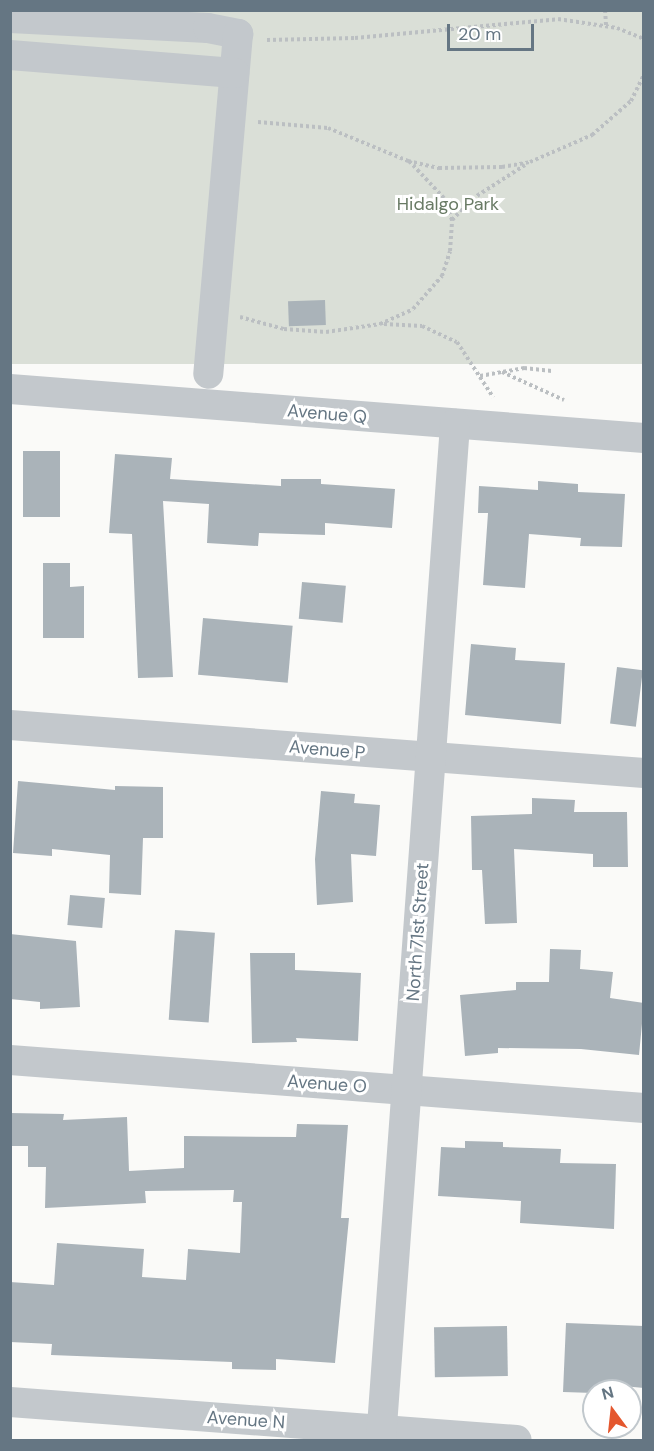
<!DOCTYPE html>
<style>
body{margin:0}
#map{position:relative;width:654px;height:1451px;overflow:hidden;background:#fafaf8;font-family:"DM Sans",sans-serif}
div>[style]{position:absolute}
.green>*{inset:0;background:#dadfd7;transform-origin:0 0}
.building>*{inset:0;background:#aab3b9;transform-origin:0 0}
.path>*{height:4px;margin-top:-2px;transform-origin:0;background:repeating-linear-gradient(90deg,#bbbfc2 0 3px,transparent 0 6px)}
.street>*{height:30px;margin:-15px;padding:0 15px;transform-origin:15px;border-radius:15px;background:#c3c8cc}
span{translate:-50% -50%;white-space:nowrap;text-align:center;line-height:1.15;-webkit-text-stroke:6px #fff;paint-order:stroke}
.park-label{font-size:18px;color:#687a64}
.street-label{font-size:18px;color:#657683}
.frame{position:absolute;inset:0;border:12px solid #657683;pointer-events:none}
.north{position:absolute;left:582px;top:1379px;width:60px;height:60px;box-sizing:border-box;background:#fff;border:2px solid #c1c8cd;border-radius:50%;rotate:345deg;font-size:16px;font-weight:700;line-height:24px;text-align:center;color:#657683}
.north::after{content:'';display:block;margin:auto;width:21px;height:27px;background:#e4572e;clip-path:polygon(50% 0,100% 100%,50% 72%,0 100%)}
.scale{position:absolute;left:447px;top:24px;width:87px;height:27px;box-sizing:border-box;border:3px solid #657683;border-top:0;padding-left:8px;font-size:18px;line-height:21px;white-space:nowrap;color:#657683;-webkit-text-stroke:4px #fff;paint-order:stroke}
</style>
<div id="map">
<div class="green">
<i style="left:10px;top:11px;width:633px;height:353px"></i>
</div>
<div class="building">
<i style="left:325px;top:300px;width:25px;height:37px;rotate:88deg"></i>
<i style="left:23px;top:451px;width:37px;height:66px"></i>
<i style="clip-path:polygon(115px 454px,172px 458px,170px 479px,281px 486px,281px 479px,321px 479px,321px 484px,395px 489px,392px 528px,325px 523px,325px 535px,259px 533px,258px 546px,207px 543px,209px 504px,163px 501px,173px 677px,138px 678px,132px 534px,109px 533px)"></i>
<i style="clip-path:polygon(538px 481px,578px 484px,578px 492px,625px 494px,622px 547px,580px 546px,581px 538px,529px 534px,525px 588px,483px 585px,488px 513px,478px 513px,479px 486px,538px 490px)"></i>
<i style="clip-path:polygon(43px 563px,70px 563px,70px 587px,84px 586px,84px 638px,43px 638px)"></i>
<i style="left:302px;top:582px;width:44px;height:37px;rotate:5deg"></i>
<i style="left:203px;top:618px;width:90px;height:57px;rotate:5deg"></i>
<i style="clip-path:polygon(471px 644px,516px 648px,515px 660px,565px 663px,561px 724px,465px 715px)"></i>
<i style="left:617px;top:667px;width:26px;height:57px;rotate:7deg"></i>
<i style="clip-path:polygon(18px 781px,115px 790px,115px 786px,163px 787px,163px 838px,143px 838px,141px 895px,109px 893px,110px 855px,52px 849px,52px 856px,13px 853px)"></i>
<i style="clip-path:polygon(321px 791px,355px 794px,354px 803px,380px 805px,376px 856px,351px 854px,353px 902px,317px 905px,315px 859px)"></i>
<i style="clip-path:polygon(532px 798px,575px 800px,574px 812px,627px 812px,628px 867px,593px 867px,593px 854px,514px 849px,517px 923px,485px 924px,482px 870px,472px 870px,471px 816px,532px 814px)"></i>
<i style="left:70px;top:895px;width:35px;height:30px;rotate:5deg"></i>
<i style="left:175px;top:930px;width:40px;height:90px;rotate:4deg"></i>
<i style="clip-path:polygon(10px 934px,76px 941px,80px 1007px,40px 1009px,40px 1002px,10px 999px)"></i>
<i style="clip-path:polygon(550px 949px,581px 950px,580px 969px,613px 972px,610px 998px,644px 1003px,639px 1055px,581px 1049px,498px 1048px,498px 1053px,465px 1056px,460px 995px,516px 990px,516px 982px,549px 982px)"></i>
<i style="clip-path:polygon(250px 953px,295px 953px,295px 970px,361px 973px,358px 1041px,296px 1038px,297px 1042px,252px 1043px)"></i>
<i style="clip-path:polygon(10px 1113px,64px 1114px,63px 1120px,127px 1117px,129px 1171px,184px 1168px,184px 1136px,296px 1137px,297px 1124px,348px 1125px,341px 1218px,349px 1218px,335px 1363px,276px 1359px,276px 1370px,232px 1369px,232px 1362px,51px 1355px,52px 1344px,10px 1342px,10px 1282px,54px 1285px,57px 1243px,144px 1249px,142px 1277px,186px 1280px,188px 1249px,240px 1253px,242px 1202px,233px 1202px,234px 1190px,145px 1191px,146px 1203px,45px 1208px,46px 1167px,28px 1167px,28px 1146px,10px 1146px)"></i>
<i style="clip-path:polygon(465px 1141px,503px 1142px,503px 1147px,561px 1149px,560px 1163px,616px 1164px,614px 1229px,520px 1223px,521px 1201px,438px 1196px,441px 1147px,465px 1148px)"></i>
<i style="clip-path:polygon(566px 1323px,644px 1326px,644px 1388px,602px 1384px,602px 1391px,594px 1393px,563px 1392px)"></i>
<i style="left:507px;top:1326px;width:50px;height:73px;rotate:89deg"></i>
</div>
<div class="path">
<i style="left:605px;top:10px;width:16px;rotate:86deg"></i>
<i style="left:267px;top:40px;width:88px;rotate:-1.3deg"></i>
<i style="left:355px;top:38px;width:204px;rotate:-5.3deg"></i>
<i style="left:558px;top:19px;width:60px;rotate:8.7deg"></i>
<i style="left:617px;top:28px;width:29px;rotate:22deg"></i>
<i style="left:258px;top:122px;width:70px;rotate:4.9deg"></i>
<i style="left:328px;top:128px;width:87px;rotate:22.4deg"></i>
<i style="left:408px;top:161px;width:32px;rotate:13deg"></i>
<i style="left:439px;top:168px;width:63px;rotate:-0.9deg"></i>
<i style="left:502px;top:167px;width:28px;rotate:-10deg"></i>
<i style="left:530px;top:162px;width:68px;rotate:-23.5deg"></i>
<i style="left:592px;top:135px;width:52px;rotate:-41.1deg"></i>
<i style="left:631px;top:101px;width:30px;rotate:-64deg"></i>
<i style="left:452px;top:220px;width:29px;rotate:-46deg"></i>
<i style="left:472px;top:199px;width:63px;rotate:-32.7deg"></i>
<i style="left:240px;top:317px;width:46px;rotate:15.3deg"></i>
<i style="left:284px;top:329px;width:42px;rotate:4.1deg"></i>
<i style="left:326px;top:332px;width:55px;rotate:-8.4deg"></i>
<i style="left:380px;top:324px;width:36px;rotate:-24deg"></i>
<i style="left:413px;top:309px;width:44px;rotate:-48.7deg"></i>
<i style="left:442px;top:276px;width:26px;rotate:-72deg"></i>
<i style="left:450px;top:251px;width:31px;rotate:-86deg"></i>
<i style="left:452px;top:220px;width:23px;rotate:-110deg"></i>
<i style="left:444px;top:198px;width:50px;rotate:-133.4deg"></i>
<i style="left:384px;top:324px;width:38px;rotate:3deg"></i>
<i style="left:422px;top:326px;width:38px;rotate:25deg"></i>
<i style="left:457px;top:342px;width:66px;rotate:56.8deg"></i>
<i style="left:502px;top:372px;width:68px;rotate:24.3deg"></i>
<i style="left:480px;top:376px;width:45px;rotate:-10.3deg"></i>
<i style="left:524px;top:368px;width:28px;rotate:6deg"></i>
</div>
<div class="street">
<i style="left:10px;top:18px;width:198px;rotate:2.9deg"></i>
<i style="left:208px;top:28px;width:31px;rotate:11deg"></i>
<i style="left:238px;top:34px;width:341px;rotate:95deg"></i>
<i style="left:10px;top:55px;width:225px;rotate:4.6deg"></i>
<i style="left:10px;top:389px;width:636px;rotate:4.42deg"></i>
<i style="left:10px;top:725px;width:636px;rotate:4.33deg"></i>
<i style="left:10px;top:1060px;width:636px;rotate:4.33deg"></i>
<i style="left:10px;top:1402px;width:508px;rotate:4.29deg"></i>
<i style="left:381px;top:1440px;width:1019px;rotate:-85.83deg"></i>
</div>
<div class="park-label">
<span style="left:448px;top:204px">Hidalgo Park</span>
</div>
<div class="street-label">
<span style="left:327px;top:414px;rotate:5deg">Avenue Q</span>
<span style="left:327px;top:750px;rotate:5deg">Avenue P</span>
<span style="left:418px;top:932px;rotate:-86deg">North 71st Street</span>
<span style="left:327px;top:1084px;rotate:4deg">Avenue O</span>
<span style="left:246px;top:1420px;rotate:4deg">Avenue N</span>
</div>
<div class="frame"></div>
<div class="north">N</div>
<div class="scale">20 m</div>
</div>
